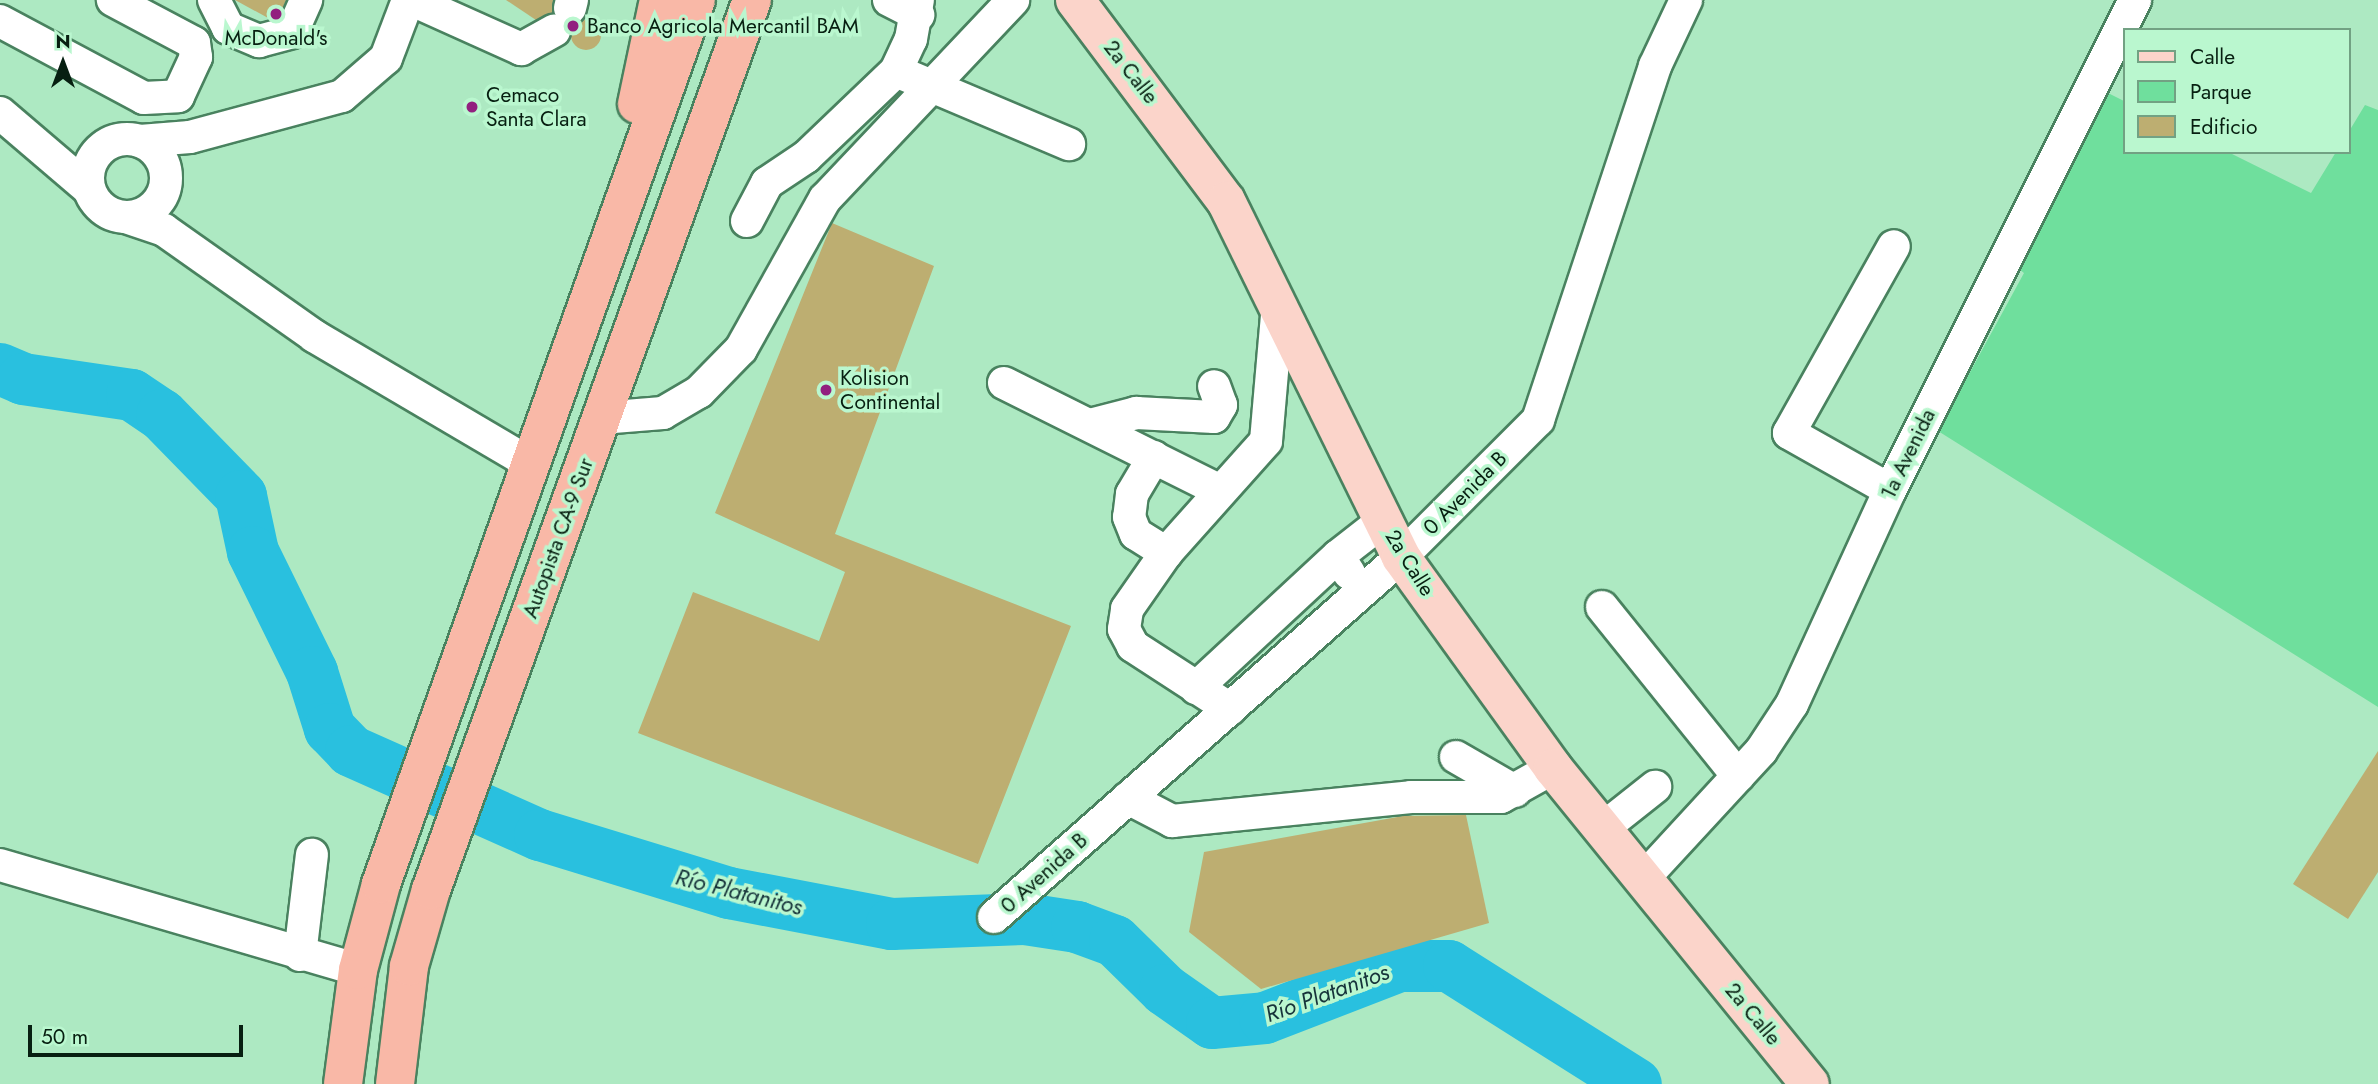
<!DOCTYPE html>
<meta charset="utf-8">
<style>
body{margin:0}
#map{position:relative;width:2378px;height:1084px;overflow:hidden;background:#ade9c2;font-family:Jost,sans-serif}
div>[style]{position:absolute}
.green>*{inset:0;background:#6fdf9d}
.river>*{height:52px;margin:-26px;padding:0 26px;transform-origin:26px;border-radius:26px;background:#29c0df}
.building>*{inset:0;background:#bdae71}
.round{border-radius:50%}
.roads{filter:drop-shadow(2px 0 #49825f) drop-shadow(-2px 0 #49825f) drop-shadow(0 2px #49825f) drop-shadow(0 -2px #49825f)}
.minor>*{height:32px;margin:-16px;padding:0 16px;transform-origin:16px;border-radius:16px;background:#fff}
.minor>.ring{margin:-16px;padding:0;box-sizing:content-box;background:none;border:32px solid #fff;border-radius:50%}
.major>*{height:38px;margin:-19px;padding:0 19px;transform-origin:19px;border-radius:19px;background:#fbd4ca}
.highway>*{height:38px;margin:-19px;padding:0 19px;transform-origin:19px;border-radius:19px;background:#f9b8a7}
.dots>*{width:19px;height:19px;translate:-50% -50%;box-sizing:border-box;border:4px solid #baf7cf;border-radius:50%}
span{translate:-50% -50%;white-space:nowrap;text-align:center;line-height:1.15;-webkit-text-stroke:7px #baf7cf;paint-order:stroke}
.poi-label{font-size:21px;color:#071f11}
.left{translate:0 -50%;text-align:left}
.street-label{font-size:21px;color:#071f11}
.water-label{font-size:23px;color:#16333a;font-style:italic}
.legend{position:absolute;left:2123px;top:28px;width:228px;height:126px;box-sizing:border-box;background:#baf7cf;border:2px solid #72a183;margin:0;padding:9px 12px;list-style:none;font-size:21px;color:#071f11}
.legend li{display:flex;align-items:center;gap:14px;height:35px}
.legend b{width:35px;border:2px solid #72a183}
.north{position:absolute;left:28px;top:28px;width:70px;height:70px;-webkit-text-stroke:5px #baf7cf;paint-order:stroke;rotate:0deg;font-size:19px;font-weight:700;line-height:28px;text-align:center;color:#071f11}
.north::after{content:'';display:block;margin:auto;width:24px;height:32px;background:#071f11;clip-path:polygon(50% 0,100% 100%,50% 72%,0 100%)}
.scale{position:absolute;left:28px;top:1025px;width:215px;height:32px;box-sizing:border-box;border:4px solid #071f11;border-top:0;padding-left:9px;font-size:21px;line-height:24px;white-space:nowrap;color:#071f11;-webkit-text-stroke:5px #baf7cf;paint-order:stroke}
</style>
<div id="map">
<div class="green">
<i style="clip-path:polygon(2104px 91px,2124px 101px,2124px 152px,2228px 152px,2311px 193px,2336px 152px,2348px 152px,2348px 133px,2365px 105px,2378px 110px,2378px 707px,1938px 431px,2024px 273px,2015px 266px)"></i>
</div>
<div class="river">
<i style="left:0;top:369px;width:25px;rotate:23deg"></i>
<i style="left:23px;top:379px;width:110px;rotate:8.4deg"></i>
<i style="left:132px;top:395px;width:36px;rotate:34deg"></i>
<i style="left:162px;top:415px;width:113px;rotate:45.7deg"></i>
<i style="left:241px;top:496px;width:57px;rotate:77.9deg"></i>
<i style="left:253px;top:552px;width:134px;rotate:63.8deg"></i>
<i style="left:312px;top:672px;width:60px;rotate:72.5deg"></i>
<i style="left:330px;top:729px;width:30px;rotate:46deg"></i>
<i style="left:351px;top:751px;width:207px;rotate:24deg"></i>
<i style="left:540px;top:835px;width:198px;rotate:17.1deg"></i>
<i style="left:729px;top:893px;width:166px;rotate:10.8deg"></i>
<i style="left:892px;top:924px;width:133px;rotate:-2.2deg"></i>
<i style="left:1025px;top:919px;width:53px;rotate:8.7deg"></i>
<i style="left:1077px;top:927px;width:40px;rotate:20.2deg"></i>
<i style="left:1115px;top:941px;width:70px;rotate:44.4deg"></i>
<i style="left:1165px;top:990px;width:57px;rotate:35.1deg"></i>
<i style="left:1212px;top:1023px;width:53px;rotate:-5.4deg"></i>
<i style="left:1265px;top:1018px;width:145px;rotate:-21.1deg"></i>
<i style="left:1400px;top:966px;width:49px"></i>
<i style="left:1449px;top:966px;width:221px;rotate:32.3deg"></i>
</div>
<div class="building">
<i style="clip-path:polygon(235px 0,286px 0,279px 17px,270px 19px)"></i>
<i style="clip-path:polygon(506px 0,553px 0,552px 13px,536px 20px)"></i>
<i class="round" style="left:571px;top:20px;width:30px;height:30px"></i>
<i style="clip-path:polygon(832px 223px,934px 266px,835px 534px,1071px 626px,978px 864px,638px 733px,693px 592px,819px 641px,845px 572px,715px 513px)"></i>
<i style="clip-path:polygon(2378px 751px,2378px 872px,2348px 919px,2293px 884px)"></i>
<i style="clip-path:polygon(1466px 815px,1489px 923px,1261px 989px,1189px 932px,1204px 852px,1403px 816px)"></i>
</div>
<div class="roads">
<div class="minor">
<i style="left:214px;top:0;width:31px;rotate:63deg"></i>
<i style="left:228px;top:28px;width:34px;rotate:23deg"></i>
<i style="left:259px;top:41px;width:34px;rotate:-15deg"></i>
<i style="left:292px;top:32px;width:35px;rotate:-66deg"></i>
<i style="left:412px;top:0;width:120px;rotate:24.2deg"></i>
<i style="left:521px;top:49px;width:38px;rotate:-29deg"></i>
<i style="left:889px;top:0;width:33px;rotate:27deg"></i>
<i style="left:570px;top:8px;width:8px;rotate:-76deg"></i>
<i style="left:0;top:21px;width:163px;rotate:28.1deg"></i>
<i style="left:144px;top:98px;width:34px;rotate:-3deg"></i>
<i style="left:178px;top:96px;width:43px;rotate:-65.2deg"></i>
<i style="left:196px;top:57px;width:14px;rotate:-98deg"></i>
<i style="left:194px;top:43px;width:92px;rotate:-152deg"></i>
<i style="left:896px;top:71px;width:35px;rotate:-65deg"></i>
<i style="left:911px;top:39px;width:40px;rotate:-80deg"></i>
<i style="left:0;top:113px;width:117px;rotate:40.5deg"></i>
<i class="ring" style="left:88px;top:139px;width:46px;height:46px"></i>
<i style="left:140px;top:141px;width:50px;rotate:-4.6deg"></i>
<i style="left:190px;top:137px;width:157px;rotate:-15.1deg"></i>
<i style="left:342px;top:96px;width:58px;rotate:-40.8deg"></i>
<i style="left:386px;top:58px;width:62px;rotate:-69.2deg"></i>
<i style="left:126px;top:217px;width:40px;rotate:18.9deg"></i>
<i style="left:164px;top:230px;width:184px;rotate:35.2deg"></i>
<i style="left:314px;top:336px;width:251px;rotate:30.5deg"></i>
<i style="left:747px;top:221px;width:43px;rotate:-62.2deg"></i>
<i style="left:767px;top:183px;width:47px;rotate:-33.7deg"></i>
<i style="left:806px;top:157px;width:124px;rotate:-43.7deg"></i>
<i style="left:896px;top:71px;width:188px;rotate:22.9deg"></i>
<i style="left:1004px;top:383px;width:242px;rotate:26.5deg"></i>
<i style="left:601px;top:418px;width:62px;rotate:-4.6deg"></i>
<i style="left:663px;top:413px;width:42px;rotate:-30.3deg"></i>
<i style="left:699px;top:392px;width:60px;rotate:-45.7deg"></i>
<i style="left:741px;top:349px;width:172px;rotate:-60.8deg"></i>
<i style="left:825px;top:199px;width:274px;rotate:-46.6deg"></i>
<i style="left:1090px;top:425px;width:48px;rotate:-14.6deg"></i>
<i style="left:1136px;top:413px;width:78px;rotate:2.9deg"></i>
<i style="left:1214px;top:417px;width:14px;rotate:-60deg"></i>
<i style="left:1221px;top:405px;width:20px;rotate:-110deg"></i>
<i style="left:1154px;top:457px;width:43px;rotate:120.7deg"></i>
<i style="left:1132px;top:494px;width:23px;rotate:97deg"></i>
<i style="left:1129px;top:517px;width:18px;rotate:68deg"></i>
<i style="left:1136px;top:534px;width:36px;rotate:32deg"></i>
<i style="left:1890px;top:490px;width:116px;rotate:-150.6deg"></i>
<i style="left:1789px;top:433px;width:214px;rotate:-60.7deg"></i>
<i style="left:1349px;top:573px;width:20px;rotate:-123deg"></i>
<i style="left:1338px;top:556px;width:58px;rotate:-38deg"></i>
<i style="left:1602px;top:607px;width:217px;rotate:51.2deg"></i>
<i style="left:1196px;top:688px;width:194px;rotate:-42.9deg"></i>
<i style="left:1230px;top:709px;width:116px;rotate:-147deg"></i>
<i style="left:1133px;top:646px;width:19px;rotate:-118deg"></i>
<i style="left:1124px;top:629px;width:20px;rotate:-81deg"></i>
<i style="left:1127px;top:609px;width:68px;rotate:-55.1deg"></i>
<i style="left:1166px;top:553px;width:150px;rotate:-48.2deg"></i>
<i style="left:1266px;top:441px;width:137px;rotate:-85deg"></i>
<i style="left:1456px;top:757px;width:68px;rotate:30deg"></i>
<i style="left:1128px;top:798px;width:50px;rotate:27.6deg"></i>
<i style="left:1172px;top:821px;width:240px;rotate:-5.7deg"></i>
<i style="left:1411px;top:797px;width:90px"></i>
<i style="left:1501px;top:797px;width:60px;rotate:-29.1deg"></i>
<i style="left:1602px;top:829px;width:68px;rotate:-38.4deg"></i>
<i style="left:0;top:865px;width:373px;rotate:16.3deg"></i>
<i style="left:1642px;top:880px;width:176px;rotate:-47.3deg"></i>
<i style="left:1761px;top:751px;width:56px;rotate:-56.6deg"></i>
<i style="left:1792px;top:704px;width:235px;rotate:-65.4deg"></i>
<i style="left:1890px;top:490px;width:548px;rotate:-63.43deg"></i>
<i style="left:994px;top:917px;width:543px;rotate:-41.49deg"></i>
<i style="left:1401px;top:557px;width:194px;rotate:-45deg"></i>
<i style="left:1538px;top:420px;width:373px;rotate:-71.7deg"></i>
<i style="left:1655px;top:66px;width:73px;rotate:-64.8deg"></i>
<i style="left:300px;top:955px;width:101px;rotate:-83.2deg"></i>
</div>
<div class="major">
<i style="left:1075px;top:0;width:251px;rotate:53.1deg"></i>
<i style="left:1226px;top:201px;width:397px;rotate:63.8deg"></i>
<i style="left:1401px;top:557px;width:260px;rotate:54.2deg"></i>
<i style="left:1553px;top:768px;width:407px;rotate:50.9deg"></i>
</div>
<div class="highway">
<i style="left:637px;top:104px;width:106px;rotate:-78.1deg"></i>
<i style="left:343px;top:1084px;width:115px;rotate:-82.5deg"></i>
<i style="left:358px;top:970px;width:89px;rotate:-75deg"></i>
<i style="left:381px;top:884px;width:938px;rotate:-70.39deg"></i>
<i style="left:395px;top:1084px;width:119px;rotate:-83.2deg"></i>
<i style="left:409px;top:966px;width:79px;rotate:-73.9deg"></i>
<i style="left:431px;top:890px;width:946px;rotate:-70.17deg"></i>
</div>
</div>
<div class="dots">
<i style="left:276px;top:14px;background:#92207f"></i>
<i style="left:573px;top:26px;background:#92207f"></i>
<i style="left:472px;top:107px;background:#92207f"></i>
<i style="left:826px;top:390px;background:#92207f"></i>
</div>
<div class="poi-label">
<span class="left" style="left:587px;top:26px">Banco Agricola Mercantil BAM</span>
<span style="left:276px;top:38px">McDonald's</span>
<span class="left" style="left:486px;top:107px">Cemaco<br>Santa Clara</span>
<span class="left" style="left:840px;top:390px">Kolision<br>Continental</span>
</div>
<div class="street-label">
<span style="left:1131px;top:72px;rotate:52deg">2a Calle</span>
<span style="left:1908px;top:454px;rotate:-64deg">1a Avenida</span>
<span style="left:1465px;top:493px;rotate:-45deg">0 Avenida B</span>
<span style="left:558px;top:538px;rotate:-70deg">Autopista CA-9 Sur</span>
<span style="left:1410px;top:563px;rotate:58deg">2a Calle</span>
<span style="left:1044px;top:873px;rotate:-42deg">0 Avenida B</span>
<span style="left:1753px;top:1014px;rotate:50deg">2a Calle</span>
</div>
<div class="water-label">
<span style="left:739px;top:892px;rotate:14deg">Río Platanitos</span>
<span style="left:1327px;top:993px;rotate:-20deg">Río Platanitos</span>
</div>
<ul class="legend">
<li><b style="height:9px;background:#fbd4ca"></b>Calle</li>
<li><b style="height:19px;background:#6fdf9d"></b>Parque</li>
<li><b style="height:19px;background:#bdae71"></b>Edificio</li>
</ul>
<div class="north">N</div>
<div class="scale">50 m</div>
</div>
